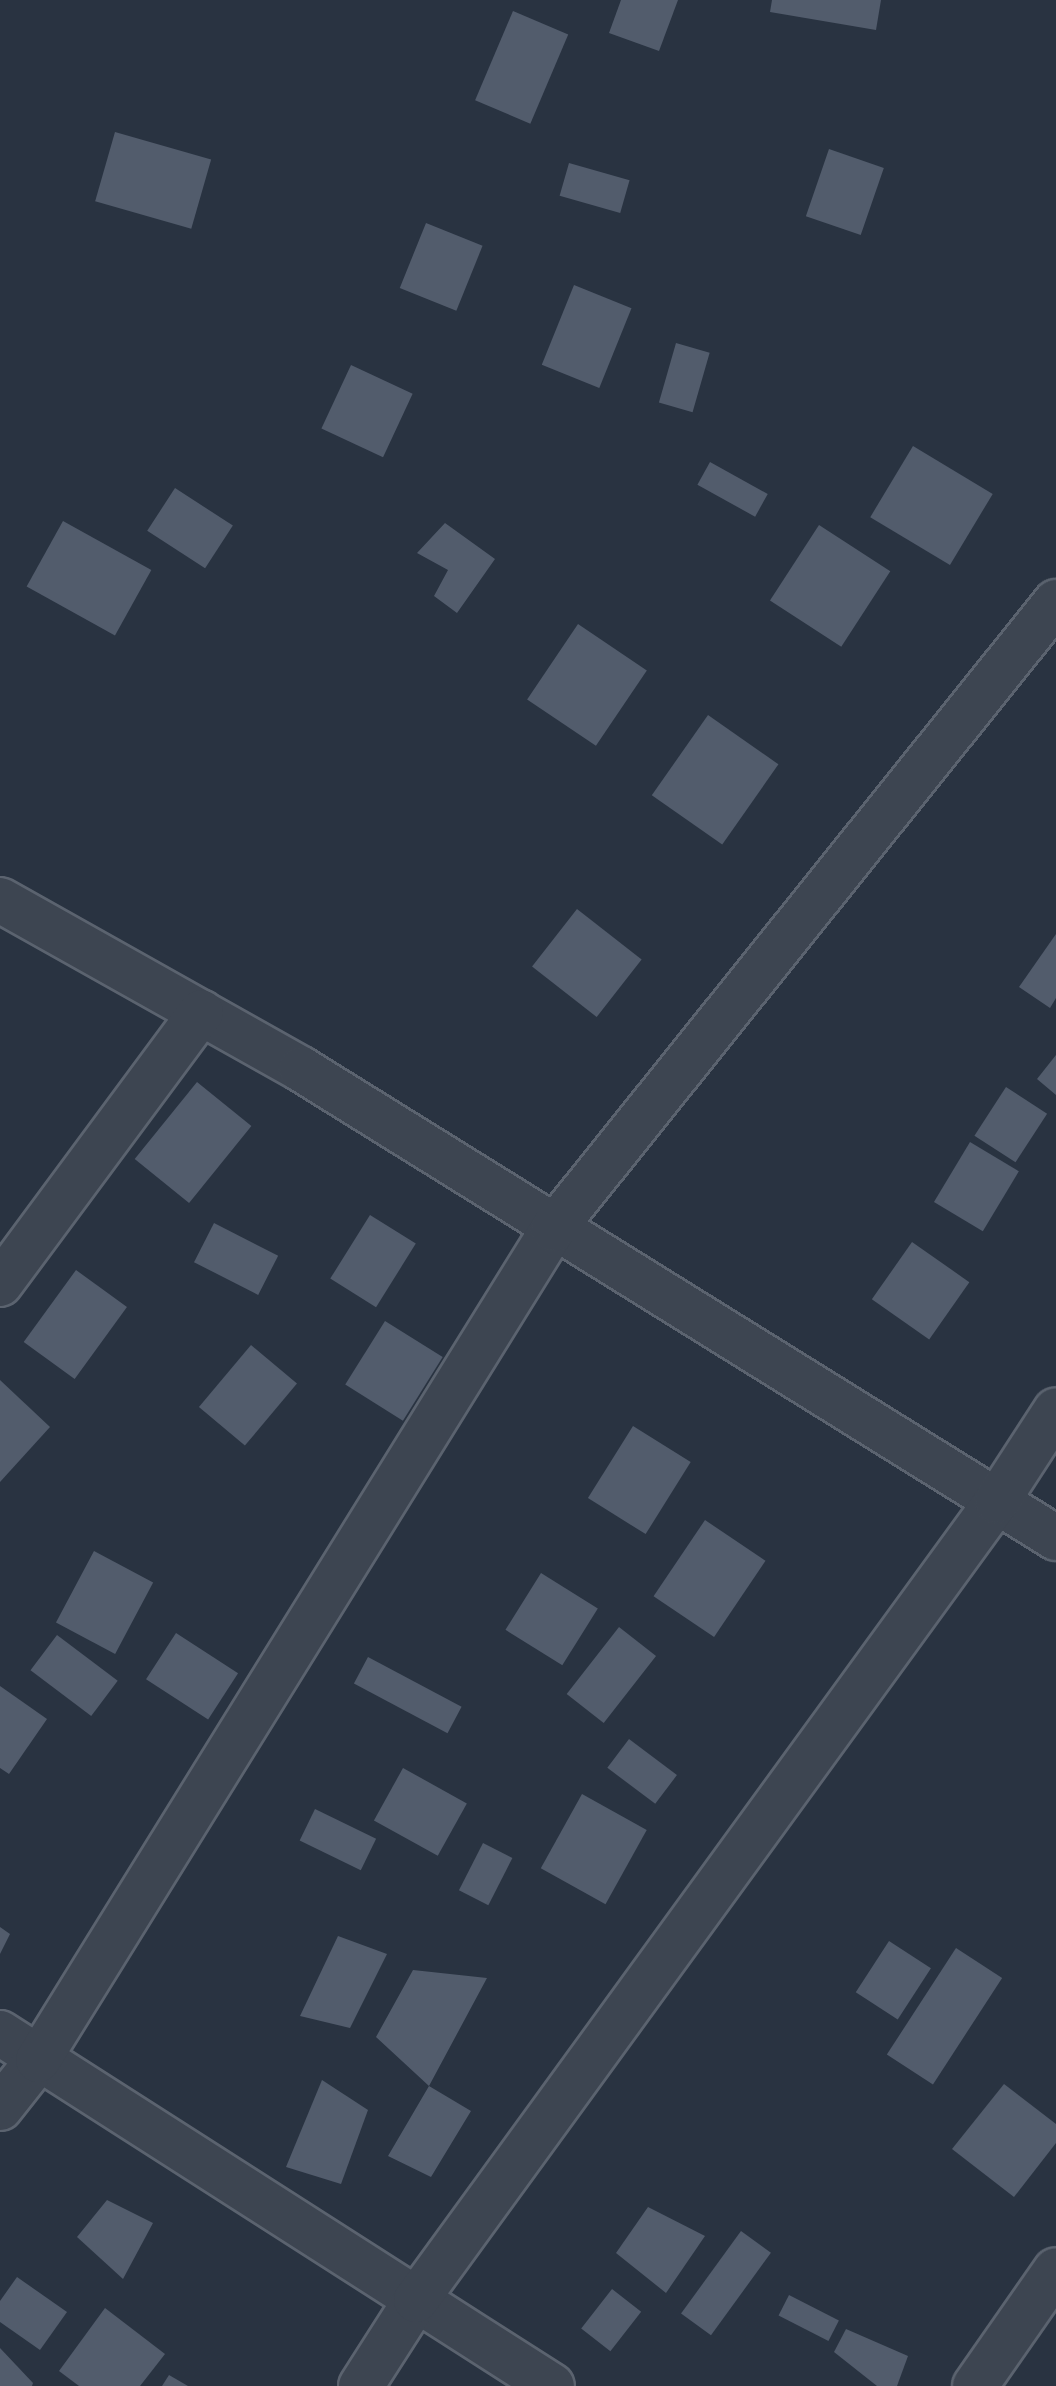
<!DOCTYPE html>
<style>
body{margin:0}
#map{position:relative;width:1056px;height:2386px;overflow:hidden;background:#293341;font-family:Raleway,sans-serif}
div>[style]{position:absolute}
.building>*{inset:0;background:#525c6c;transform-origin:0 0}
.roads{filter:drop-shadow(2px 0 #5b636f) drop-shadow(-2px 0 #5b636f) drop-shadow(0 2px #5b636f) drop-shadow(0 -2px #5b636f)}
.minor>*{height:44px;margin:-22px;padding:0 22px;transform-origin:22px;border-radius:22px;background:#3d4551}
span{translate:-50% -50%;white-space:nowrap;text-align:center;line-height:1.15;-webkit-text-stroke:7px #222a37;paint-order:stroke}
</style>
<div id="map">
<div class="building">
<i style="clip-path:polygon(621px 0,678px 0,659px 51px,609px 33px)"></i>
<i style="clip-path:polygon(772px 0,881px 0,876px 30px,770px 12px)"></i>
<i style="left:513px;top:11px;width:60px;height:97px;rotate:23deg"></i>
<i style="left:115px;top:132px;width:100px;height:72px;rotate:16deg"></i>
<i style="left:829px;top:149px;width:58px;height:71px;rotate:19deg"></i>
<i style="left:569px;top:163px;width:63px;height:34px;rotate:16deg"></i>
<i style="left:426px;top:223px;width:61px;height:70px;rotate:22deg"></i>
<i style="left:574px;top:285px;width:62px;height:86px;rotate:22deg"></i>
<i style="left:676px;top:343px;width:35px;height:62px;rotate:16deg"></i>
<i style="left:351px;top:365px;width:68px;height:70px;rotate:25deg"></i>
<i style="left:913px;top:446px;width:93px;height:83px;rotate:31deg"></i>
<i style="left:710px;top:462px;width:66px;height:26px;rotate:29deg"></i>
<i style="left:175px;top:488px;width:69px;height:51px;rotate:33deg"></i>
<i style="left:63px;top:521px;width:101px;height:75px;rotate:29deg"></i>
<i style="clip-path:polygon(445px 523px,495px 559px,457px 613px,434px 596px,448px 570px,417px 553px)"></i>
<i style="left:819px;top:525px;width:85px;height:90px;rotate:33deg"></i>
<i style="left:578px;top:624px;width:83px;height:91px;rotate:34deg"></i>
<i style="left:708px;top:715px;width:86px;height:98px;rotate:35deg"></i>
<i style="left:577px;top:909px;width:82px;height:73px;rotate:38deg"></i>
<i style="clip-path:polygon(1056px 934px,1056px 998px,1050px 1008px,1019px 987px)"></i>
<i style="clip-path:polygon(1056px 1055px,1056px 1095px,1037px 1079px)"></i>
<i style="left:197px;top:1082px;width:70px;height:99px;rotate:39deg"></i>
<i style="left:1006px;top:1087px;width:49px;height:58px;rotate:33deg"></i>
<i style="left:970px;top:1142px;width:57px;height:70px;rotate:31deg"></i>
<i style="left:370px;top:1215px;width:54px;height:75px;rotate:32deg"></i>
<i style="left:214px;top:1223px;width:72px;height:44px;rotate:27deg"></i>
<i style="left:912px;top:1242px;width:70px;height:70px;rotate:35deg"></i>
<i style="left:76px;top:1270px;width:63px;height:89px;rotate:36deg"></i>
<i style="left:385px;top:1321px;width:68px;height:75px;rotate:32deg"></i>
<i style="left:251px;top:1345px;width:60px;height:81px;rotate:40deg"></i>
<i style="clip-path:polygon(0 1380px,50px 1427px,0 1482px)"></i>
<i style="left:633px;top:1426px;width:68px;height:85px;rotate:32deg"></i>
<i style="left:705px;top:1520px;width:73px;height:92px;rotate:34deg"></i>
<i style="left:94px;top:1551px;width:67px;height:81px;rotate:28deg"></i>
<i style="left:541px;top:1573px;width:67px;height:67px;rotate:32deg"></i>
<i style="left:619px;top:1627px;width:47px;height:85px;rotate:38deg"></i>
<i style="left:176px;top:1633px;width:74px;height:55px;rotate:33deg"></i>
<i style="left:57px;top:1635px;width:76px;height:44px;rotate:37deg"></i>
<i style="left:368px;top:1657px;width:106px;height:30px;rotate:28deg"></i>
<i style="clip-path:polygon(0 1686px,47px 1719px,9px 1774px,0 1768px)"></i>
<i style="left:629px;top:1739px;width:60px;height:36px;rotate:37deg"></i>
<i style="left:403px;top:1768px;width:73px;height:60px;rotate:29deg"></i>
<i style="left:582px;top:1794px;width:74px;height:85px;rotate:29deg"></i>
<i style="left:315px;top:1809px;width:68px;height:35px;rotate:26deg"></i>
<i style="left:483px;top:1843px;width:33px;height:53px;rotate:27deg"></i>
<i style="clip-path:polygon(0 1927px,10px 1934px,0 1954px)"></i>
<i style="clip-path:polygon(338px 1936px,387px 1954px,350px 2028px,300px 2016px)"></i>
<i style="left:889px;top:1941px;width:50px;height:61px;rotate:33deg"></i>
<i style="left:956px;top:1948px;width:55px;height:127px;rotate:33deg"></i>
<i style="clip-path:polygon(413px 1970px,487px 1978px,429px 2086px,471px 2111px,431px 2177px,388px 2156px,429px 2086px,376px 2037px)"></i>
<i style="clip-path:polygon(322px 2080px,368px 2110px,341px 2184px,286px 2167px)"></i>
<i style="clip-path:polygon(1004px 2084px,1056px 2124px,1056px 2143px,1014px 2197px,952px 2149px)"></i>
<i style="clip-path:polygon(107px 2200px,153px 2223px,123px 2279px,77px 2237px)"></i>
<i style="clip-path:polygon(648px 2207px,705px 2236px,666px 2293px,616px 2253px)"></i>
<i style="left:741px;top:2231px;width:37px;height:102px;rotate:36deg"></i>
<i style="clip-path:polygon(17px 2277px,67px 2312px,40px 2350px,0 2322px,0 2301px)"></i>
<i style="left:612px;top:2289px;width:37px;height:50px;rotate:38deg"></i>
<i style="left:789px;top:2295px;width:56px;height:23px;rotate:27deg"></i>
<i style="clip-path:polygon(105px 2308px,165px 2354px,140px 2386px,79px 2386px,59px 2371px)"></i>
<i style="clip-path:polygon(846px 2329px,908px 2356px,897px 2386px,877px 2386px,834px 2352px)"></i>
<i style="clip-path:polygon(0 2348px,33px 2383px,32px 2386px,0 2386px)"></i>
<i style="clip-path:polygon(169px 2375px,188px 2386px,162px 2386px)"></i>
</div>
<div class="roads">
<div class="minor">
<i style="left:0;top:900px;width:345px;rotate:29.3deg"></i>
<i style="left:301px;top:1069px;width:889px;rotate:31.85deg"></i>
<i style="left:0;top:1284px;width:338px;rotate:-53.5deg"></i>
<i style="left:0;top:2033px;width:655px;rotate:32.6deg"></i>
<i style="left:0;top:2108px;width:61px;rotate:-51.6deg"></i>
<i style="left:38px;top:2060px;width:978px;rotate:-58.21deg"></i>
<i style="left:553px;top:1229px;width:804px;rotate:-51.26deg"></i>
<i style="left:361px;top:2386px;width:102px;rotate:-57.4deg"></i>
<i style="left:416px;top:2300px;width:988px;rotate:-53.98deg"></i>
<i style="left:997px;top:1501px;width:108px;rotate:-57deg"></i>
<i style="left:975px;top:2386px;width:141px;rotate:-55.1deg"></i>
</div>
</div>
</div>
